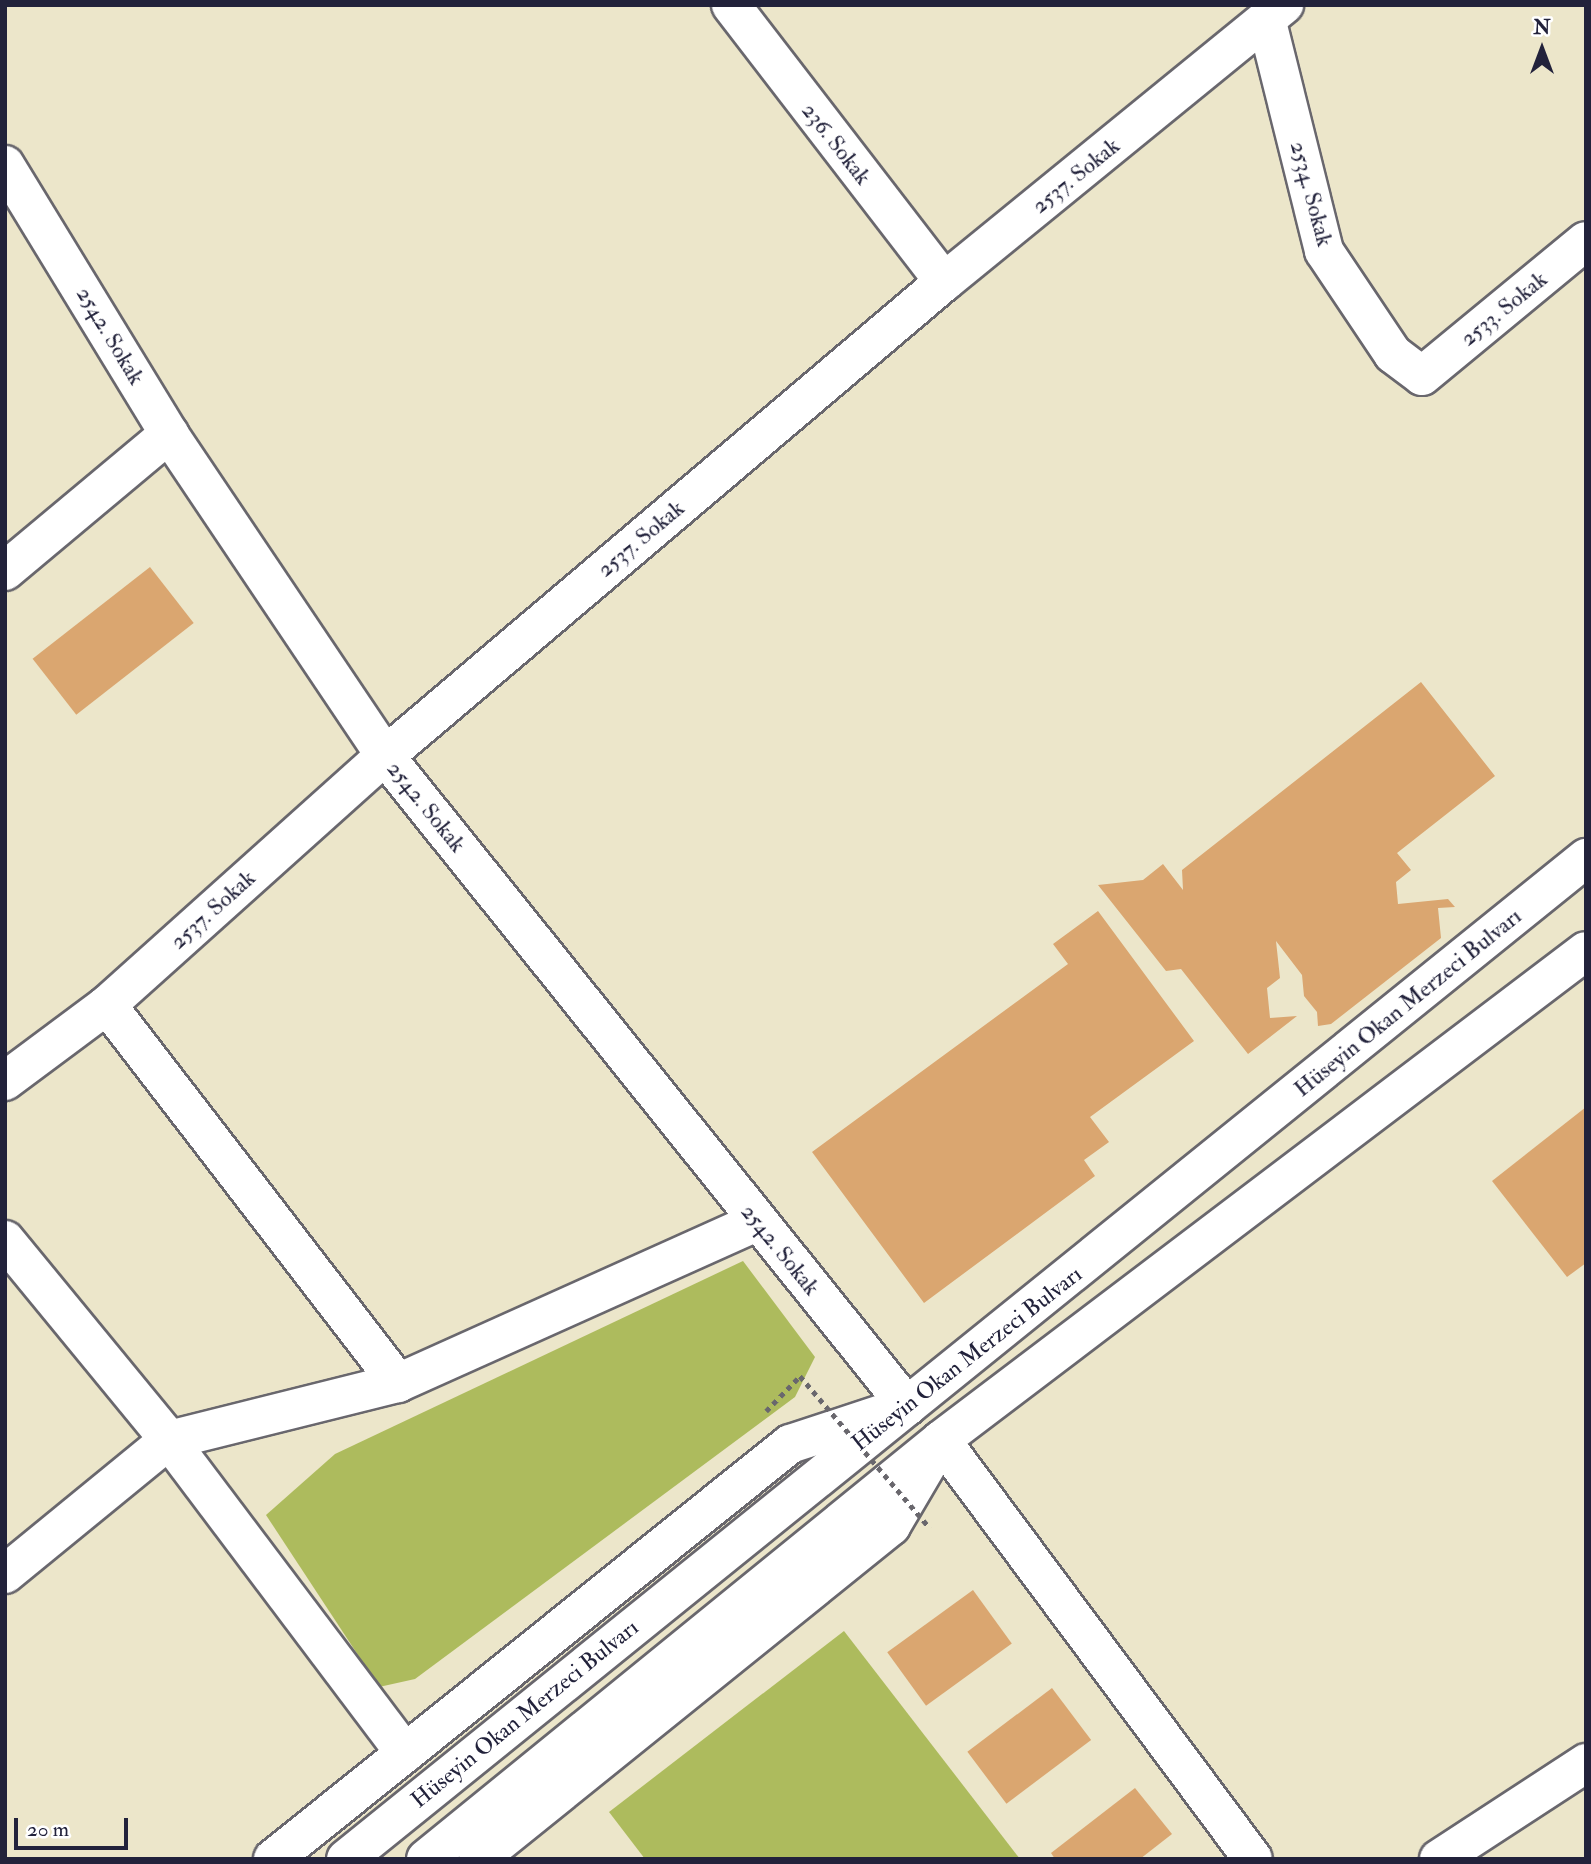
<!DOCTYPE html>
<meta charset="utf-8">
<style>
body{margin:0}
#map{position:relative;width:1591px;height:1864px;overflow:hidden;background:#ece6ca;font-family:"IM FELL Double Pica",serif}
div>[style]{position:absolute}
.green>*{inset:0;background:#adbb5d}
.building>*{inset:0;background:#daa670;transform-origin:0 0}
.path>*{height:4.5px;margin-top:-2.25px;transform-origin:0;background:repeating-linear-gradient(90deg,#69676d 0 5px,transparent 0 10px)}
.roads{filter:drop-shadow(2px 0 #69676d) drop-shadow(-2px 0 #69676d) drop-shadow(0 2px #69676d) drop-shadow(0 -2px #69676d)}
.street>*{height:38px;margin:-19px;padding:0 19px;transform-origin:19px;border-radius:19px;background:#fff}
.primary>*{height:38px;margin:-19px;padding:0 19px;transform-origin:19px;border-radius:19px;background:#fff}
.path-bridge>*{height:4.5px;margin-top:-2.25px;transform-origin:0;background:repeating-linear-gradient(90deg,#69676d 0 5px,transparent 0 10px)}
span{translate:-50% -50%;white-space:nowrap;text-align:center;line-height:1.15;-webkit-text-stroke:7px #fff;paint-order:stroke}
.street-label{font-size:23px;color:#22223b}
.frame{position:absolute;inset:0;border:7px solid #22223b;pointer-events:none}
.north{position:absolute;left:1507px;top:14px;width:70px;height:70px;-webkit-text-stroke:5px #fff;paint-order:stroke;rotate:0deg;font-size:19px;font-weight:700;line-height:28px;text-align:center;color:#22223b}
.north::after{content:'';display:block;margin:auto;width:24px;height:32px;background:#22223b;clip-path:polygon(50% 0,100% 100%,50% 72%,0 100%)}
.scale{position:absolute;left:14px;top:1818px;width:114px;height:32px;box-sizing:border-box;border:4px solid #22223b;border-top:0;padding-left:9px;font-size:21px;line-height:24px;white-space:nowrap;color:#22223b;-webkit-text-stroke:5px #fff;paint-order:stroke}
</style>
<div id="map">
<div class="green">
<i style="clip-path:polygon(743px 1261px,815px 1357px,795px 1397px,415px 1679px,379px 1687px,266px 1515px,335px 1454px)"></i>
<i style="clip-path:polygon(844px 1631px,1020px 1859px,645px 1859px,609px 1812px)"></i>
</div>
<div class="building">
<i style="left:150px;top:567px;width:71px;height:149px;rotate:52deg"></i>
<i style="clip-path:polygon(1421px 682px,1495px 776px,1397px 853px,1411px 870px,1396px 882px,1398px 904px,1448px 899px,1455px 907px,1438px 908px,1441px 938px,1331px 1024px,1318px 1026px,1317px 1012px,1304px 996px,1302px 975px,1276px 941px,1280px 978px,1267px 988px,1270px 1018px,1297px 1016px,1248px 1054px,1181px 969px,1166px 971px,1098px 885px,1143px 880px,1163px 864px,1183px 890px,1182px 870px)"></i>
<i style="clip-path:polygon(1098px 911px,1194px 1041px,1090px 1117px,1109px 1142px,1084px 1160px,1095px 1176px,924px 1303px,812px 1152px,1068px 964px,1053px 944px)"></i>
<i style="clip-path:polygon(1586px 1107px,1586px 1263px,1567px 1277px,1492px 1181px)"></i>
<i style="left:973px;top:1590px;width:66px;height:106px;rotate:54deg"></i>
<i style="left:1052px;top:1688px;width:65px;height:106px;rotate:53deg"></i>
<i style="clip-path:polygon(1135px 1788px,1172px 1834px,1140px 1859px,1055px 1859px,1051px 1853px)"></i>
</div>
<div class="path">
<i style="left:766px;top:1411px;width:49px;rotate:-45.8deg"></i>
</div>
<div class="roads">
<div class="street">
<i style="left:731px;top:5px;width:349px;rotate:52.4deg"></i>
<i style="left:1267px;top:22px;width:236px;rotate:76deg"></i>
<i style="left:1324px;top:251px;width:124px;rotate:56.2deg"></i>
<i style="left:1393px;top:354px;width:36px;rotate:37deg"></i>
<i style="left:1422px;top:376px;width:212px;rotate:-39.5deg"></i>
<i style="left:5px;top:165px;width:315px;rotate:58.6deg"></i>
<i style="left:169px;top:434px;width:388px;rotate:56.1deg"></i>
<i style="left:385px;top:756px;width:834px;rotate:51.23deg"></i>
<i style="left:5px;top:571px;width:214px;rotate:-39.9deg"></i>
<i style="left:107px;top:1005px;width:477px;rotate:52.4deg"></i>
<i style="left:5px;top:1081px;width:127px;rotate:-36.7deg"></i>
<i style="left:107px;top:1005px;width:373px;rotate:-41.9deg"></i>
<i style="left:385px;top:756px;width:733px;rotate:-40.3deg"></i>
<i style="left:944px;top:282px;width:439px;rotate:-39.2deg"></i>
<i style="left:5px;top:1240px;width:259px;rotate:50.6deg"></i>
<i style="left:169px;top:1440px;width:392px;rotate:53deg"></i>
<i style="left:941px;top:1440px;width:522px;rotate:53.33deg"></i>
<i style="left:5px;top:1574px;width:212px;rotate:-39.3deg"></i>
<i style="left:169px;top:1440px;width:236px;rotate:-14deg"></i>
<i style="left:398px;top:1383px;width:393px;rotate:-24.2deg"></i>
<i style="left:1439px;top:1859px;width:176px;rotate:-33.1deg"></i>
</div>
<div class="primary">
<i style="left:273px;top:1859px;width:663px;rotate:-38.75deg"></i>
<i style="left:790px;top:1444px;width:100px;rotate:-18.1deg"></i>
<i style="left:346px;top:1859px;width:1594px;rotate:-38.91deg"></i>
<i style="left:426px;top:1859px;width:664px;rotate:-39.13deg"></i>
<i style="left:941px;top:1440px;width:809px;rotate:-37.17deg"></i>
<i style="left:478px;top:1859px;width:531px;rotate:-38.88deg"></i>
<i style="left:891px;top:1526px;width:73px;rotate:-59.6deg"></i>
</div>
</div>
<div class="path-bridge">
<i style="left:800px;top:1376px;width:200px;rotate:49.5deg"></i>
</div>
<div class="street-label">
<span style="left:836px;top:144px;rotate:52deg">236. Sokak</span>
<span style="left:1076px;top:176px;rotate:-39deg">2537. Sokak</span>
<span style="left:1311px;top:194px;rotate:75deg">2534. Sokak</span>
<span style="left:1504px;top:309px;rotate:-39deg">2533. Sokak</span>
<span style="left:110px;top:336px;rotate:59deg">2542. Sokak</span>
<span style="left:641px;top:539px;rotate:-40deg">2537. Sokak</span>
<span style="left:426px;top:807px;rotate:51deg">2542. Sokak</span>
<span style="left:213px;top:910px;rotate:-42deg">2537. Sokak</span>
<span style="left:1408px;top:1003px;rotate:-39deg">Hüseyin Okan Merzeci Bulvarı</span>
<span style="left:780px;top:1250px;rotate:51deg">2542. Sokak</span>
<span style="left:967px;top:1359px;rotate:-38deg">Hüseyin Okan Merzeci Bulvarı</span>
<span style="left:525px;top:1714px;rotate:-39deg">Hüseyin Okan Merzeci Bulvarı</span>
</div>
<div class="frame"></div>
<div class="north">N</div>
<div class="scale">20 m</div>
</div>
